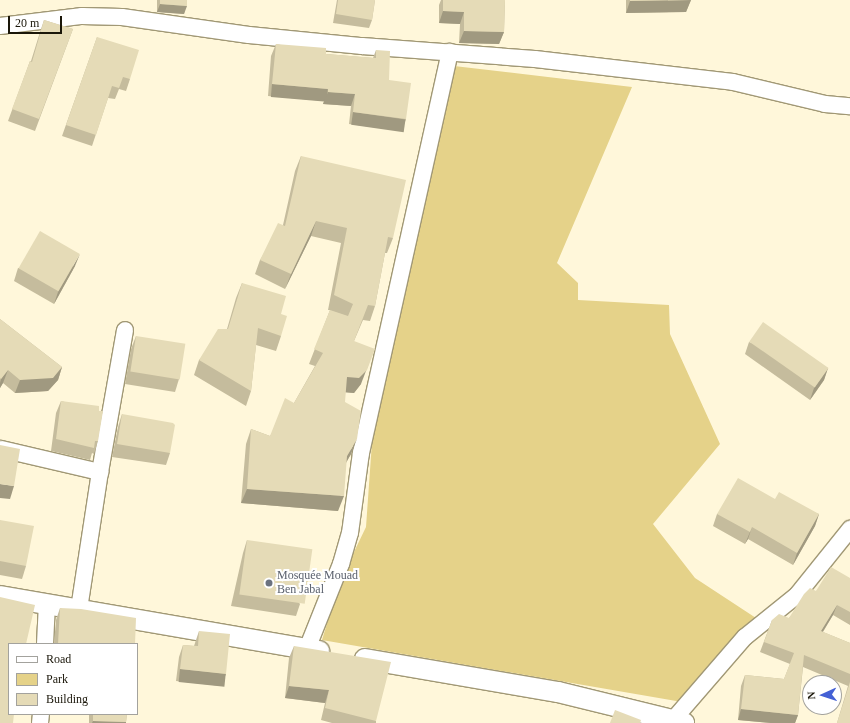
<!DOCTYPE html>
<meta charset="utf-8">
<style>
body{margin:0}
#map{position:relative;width:850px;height:723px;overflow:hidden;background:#fff7da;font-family:"Times New Roman",serif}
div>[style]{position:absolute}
.green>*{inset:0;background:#e5d289}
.roads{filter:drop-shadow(1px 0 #a19875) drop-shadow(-1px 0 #a19875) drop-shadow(0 1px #a19875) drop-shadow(0 -1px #a19875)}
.minor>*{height:16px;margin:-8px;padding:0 8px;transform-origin:8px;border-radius:8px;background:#fff}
.tertiary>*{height:20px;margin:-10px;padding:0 10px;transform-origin:10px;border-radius:10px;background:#fff}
.wall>*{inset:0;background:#c5bc9d}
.shaded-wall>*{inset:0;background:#a09980;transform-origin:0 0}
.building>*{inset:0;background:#e5dbb7;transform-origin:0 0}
.dots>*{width:11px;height:11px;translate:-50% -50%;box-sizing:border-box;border:2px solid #fff;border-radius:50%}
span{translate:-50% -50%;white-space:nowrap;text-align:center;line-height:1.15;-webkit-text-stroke:4px #fff;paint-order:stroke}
.worship-label{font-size:12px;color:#5b616d}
.left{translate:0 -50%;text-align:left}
.legend{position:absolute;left:8px;top:643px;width:130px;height:72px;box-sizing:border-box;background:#fff;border:1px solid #a3a29d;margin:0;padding:5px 7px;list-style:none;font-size:12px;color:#1a1609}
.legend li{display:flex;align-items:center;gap:8px;height:20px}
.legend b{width:20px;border:1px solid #a3a29d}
.north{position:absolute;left:802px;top:675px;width:40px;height:40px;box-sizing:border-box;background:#fff;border:1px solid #a3a29d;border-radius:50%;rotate:267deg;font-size:11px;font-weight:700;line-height:16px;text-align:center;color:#1a1609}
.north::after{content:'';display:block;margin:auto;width:14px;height:18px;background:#4461d5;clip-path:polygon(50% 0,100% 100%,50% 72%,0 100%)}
.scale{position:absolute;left:8px;top:16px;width:54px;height:18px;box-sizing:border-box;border:2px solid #1a1609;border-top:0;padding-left:5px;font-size:12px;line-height:14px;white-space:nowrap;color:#1a1609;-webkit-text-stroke:3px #fff;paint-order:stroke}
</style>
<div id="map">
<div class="green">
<i style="clip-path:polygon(454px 66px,632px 87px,557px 263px,578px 283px,578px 300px,669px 305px,670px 334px,720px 444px,653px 524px,695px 578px,756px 618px,682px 702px,322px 640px,340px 581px,366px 527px,372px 442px)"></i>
</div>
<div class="roads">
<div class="minor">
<i style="left:0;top:26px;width:83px;rotate:-7deg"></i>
<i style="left:82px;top:16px;width:40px;rotate:1.4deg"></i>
<i style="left:122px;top:17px;width:128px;rotate:8.1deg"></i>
<i style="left:249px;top:35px;width:114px;rotate:5.6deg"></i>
<i style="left:362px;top:46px;width:173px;rotate:4.3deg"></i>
<i style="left:535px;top:59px;width:199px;rotate:6.6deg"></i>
<i style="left:733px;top:82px;width:95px;rotate:13.4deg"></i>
<i style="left:825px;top:104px;width:25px;rotate:5deg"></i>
<i style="left:1px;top:449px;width:102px;rotate:13.1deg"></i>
<i style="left:79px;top:609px;width:139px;rotate:-81.3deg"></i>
<i style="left:100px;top:472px;width:144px;rotate:-80deg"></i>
<i style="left:45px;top:644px;width:41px;rotate:-87.2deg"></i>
<i style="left:307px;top:649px;width:92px;rotate:-68.2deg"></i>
<i style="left:341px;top:564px;width:32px;rotate:-74deg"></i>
<i style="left:350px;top:533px;width:81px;rotate:-82.2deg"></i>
<i style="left:361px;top:453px;width:411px;rotate:-77.5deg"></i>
<i style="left:673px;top:720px;width:110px;rotate:-49.1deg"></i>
<i style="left:745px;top:637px;width:67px;rotate:-38.9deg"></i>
<i style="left:797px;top:595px;width:85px;rotate:-51.2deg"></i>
<i style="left:40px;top:723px;width:9px;rotate:-84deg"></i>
</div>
<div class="tertiary">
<i style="left:0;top:596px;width:324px;rotate:9.8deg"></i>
<i style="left:365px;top:659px;width:196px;rotate:9.7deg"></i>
<i style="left:558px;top:692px;width:130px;rotate:13.8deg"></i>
</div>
</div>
<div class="wall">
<i style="clip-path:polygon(157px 0,187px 0,184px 14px,157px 12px)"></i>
<i style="clip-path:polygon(337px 0,375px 0,372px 20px,369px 28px,333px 23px)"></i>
<i style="clip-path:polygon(441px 0,505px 0,504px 32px,499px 44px,459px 43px,460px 24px,439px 23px,439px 5px)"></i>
<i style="clip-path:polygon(626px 0,691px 0,686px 12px,626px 13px)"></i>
<i style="clip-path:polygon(44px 20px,73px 29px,35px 131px,8px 121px,30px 61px,31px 61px,40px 32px)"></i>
<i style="clip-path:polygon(97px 37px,130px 79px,126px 91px,119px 89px,115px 99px,108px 98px,92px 146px,62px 136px)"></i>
<i style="clip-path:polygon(276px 44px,326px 54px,373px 58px,376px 50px,406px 119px,402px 131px,349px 124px,351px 106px,323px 104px,324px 101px,268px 96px,271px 56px)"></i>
<i style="clip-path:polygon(301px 156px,393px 238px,387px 253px,385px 253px,375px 306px,370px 321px,363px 320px,354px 341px,361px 384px,354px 393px,345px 392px,345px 402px,351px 454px,346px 463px,338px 511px,241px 503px,246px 444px,251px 429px,270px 436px,294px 403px,315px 366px,309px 364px,330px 310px,328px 310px,341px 243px,311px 236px,285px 289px,255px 274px,260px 260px,283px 225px,295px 171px)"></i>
<i style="clip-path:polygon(75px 266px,54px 304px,14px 281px,18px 268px)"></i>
<i style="clip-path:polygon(242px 283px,281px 314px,281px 336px,276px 351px,256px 345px,251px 391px,246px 406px,194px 375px,199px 360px,227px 329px,236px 298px)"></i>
<i style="clip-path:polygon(0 319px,62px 367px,58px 380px,48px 391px,15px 393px,3px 383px,0 388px)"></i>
<i style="clip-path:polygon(136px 336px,179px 379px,175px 392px,125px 384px,131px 349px)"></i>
<i style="clip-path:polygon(749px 342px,828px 368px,824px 380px,810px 400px,745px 354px)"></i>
<i style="clip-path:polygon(61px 401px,99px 411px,98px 441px,94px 454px,92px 453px,90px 460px,51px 451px,56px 413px)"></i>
<i style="clip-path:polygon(122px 414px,170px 453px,166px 465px,112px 457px,118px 427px)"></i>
<i style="clip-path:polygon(775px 499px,819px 514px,815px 526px,793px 565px,748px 539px,745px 544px,713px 526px,717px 514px)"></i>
<i style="clip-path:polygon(0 520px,26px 566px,22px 579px,0 575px)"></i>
<i style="clip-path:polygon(247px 540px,300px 604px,296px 616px,231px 606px,243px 553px)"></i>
<i style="clip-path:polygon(850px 578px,850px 625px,833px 615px,823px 632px,850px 643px,850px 723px,837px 723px,848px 686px,803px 667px,798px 715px,795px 723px,771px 723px,738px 720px,741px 686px,745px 675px,784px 679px,790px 664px,760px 652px,772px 620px,789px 618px,816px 591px)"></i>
<i style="clip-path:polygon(60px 608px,135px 644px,54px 644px,56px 620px)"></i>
<i style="clip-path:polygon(199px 631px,226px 674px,221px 686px,176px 681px,179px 657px,183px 645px,194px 646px)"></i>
<i style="clip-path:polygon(294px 646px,376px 721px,376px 723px,332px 723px,321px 720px,325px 703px,285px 698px,289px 658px)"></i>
<i style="clip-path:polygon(89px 714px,127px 714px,126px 722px,126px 723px,89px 723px)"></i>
</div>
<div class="shaded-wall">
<i style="clip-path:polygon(691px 0,686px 12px,626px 13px,630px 1px)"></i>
<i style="clip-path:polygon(160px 4px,187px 6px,184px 14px,157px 12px)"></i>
<i style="clip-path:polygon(443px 11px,464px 12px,460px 24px,439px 23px)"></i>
<i style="clip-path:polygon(464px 31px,504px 32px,499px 44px,459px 43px)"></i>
<i style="left:272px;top:84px;width:56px;height:13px;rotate:5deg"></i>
<i style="clip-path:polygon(328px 92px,355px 94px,351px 106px,323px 104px)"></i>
<i style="left:353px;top:112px;width:53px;height:13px;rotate:8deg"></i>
<i style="clip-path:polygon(316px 221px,311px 236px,285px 289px,291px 274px)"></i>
<i style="clip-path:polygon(80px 254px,75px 266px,54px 304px,58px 292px)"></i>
<i style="clip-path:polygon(369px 363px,361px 384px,354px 393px,341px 392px,347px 377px)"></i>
<i style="clip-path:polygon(62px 367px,58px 380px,48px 391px,15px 393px,20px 380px)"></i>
<i style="clip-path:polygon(828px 368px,824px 380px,810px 400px,814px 388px)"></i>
<i style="clip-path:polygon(8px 370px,3px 383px,0 388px,0 383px,1px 379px)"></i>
<i style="clip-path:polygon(357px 439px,351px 454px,341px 471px,347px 456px)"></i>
<i style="clip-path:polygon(0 484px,14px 486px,10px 499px,0 498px)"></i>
<i style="clip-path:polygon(247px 489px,344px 496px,338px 511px,241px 503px)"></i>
<i style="clip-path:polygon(819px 514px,815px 526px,793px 565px,797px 553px)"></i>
<i style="clip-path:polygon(752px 527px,748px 539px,745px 544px,750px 532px)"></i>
<i style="clip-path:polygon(837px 605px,833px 615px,817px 641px,821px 631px)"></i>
<i style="left:180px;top:669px;width:46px;height:13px;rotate:6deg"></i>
<i style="clip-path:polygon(289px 686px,329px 690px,325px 703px,285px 698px)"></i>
<i style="clip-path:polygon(741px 709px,798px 715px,795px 723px,771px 723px,738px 720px)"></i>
<i style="clip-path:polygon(93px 721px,126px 722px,126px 723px,92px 723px)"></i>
</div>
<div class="building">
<i style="clip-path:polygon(160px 0,187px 0,187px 6px,160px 4px)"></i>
<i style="clip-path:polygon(338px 0,375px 0,372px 20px,336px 14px)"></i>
<i style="clip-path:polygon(443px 0,505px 0,504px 32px,464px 31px,464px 12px,443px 11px)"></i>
<i style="clip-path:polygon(630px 0,691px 0,630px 1px)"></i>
<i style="clip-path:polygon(44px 20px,73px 29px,39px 119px,12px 109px,30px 61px,32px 62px)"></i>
<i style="clip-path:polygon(97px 37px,139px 50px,130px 79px,123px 77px,119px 88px,112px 86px,96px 135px,66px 125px)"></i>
<i style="clip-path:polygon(276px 44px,326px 48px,326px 54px,376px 58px,376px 50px,390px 51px,389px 80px,411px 83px,406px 119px,353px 112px,355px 94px,328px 92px,328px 89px,272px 84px)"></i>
<i style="clip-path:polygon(301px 156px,406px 180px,393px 238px,388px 237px,375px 306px,368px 305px,354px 341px,375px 349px,367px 370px,359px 378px,347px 377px,345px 402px,361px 411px,357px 439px,347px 456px,344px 496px,247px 489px,251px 429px,270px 436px,285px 398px,294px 403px,323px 353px,314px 349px,330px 310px,348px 316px,353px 304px,334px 295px,347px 228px,316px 221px,291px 274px,260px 260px,278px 223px,285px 226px)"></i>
<i style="left:40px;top:231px;width:46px;height:43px;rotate:30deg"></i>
<i style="clip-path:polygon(242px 283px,286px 296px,281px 314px,287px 316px,281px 336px,258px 328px,251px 391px,199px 360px,218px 329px,228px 329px)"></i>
<i style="clip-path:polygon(0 319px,62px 367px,53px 378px,20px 380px,8px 370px,1px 379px,0 378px)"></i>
<i style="left:763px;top:322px;width:80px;height:24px;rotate:35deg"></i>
<i style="left:136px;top:336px;width:50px;height:36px;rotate:9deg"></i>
<i style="clip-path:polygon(61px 401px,99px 406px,99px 411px,103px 411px,98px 441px,95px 441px,94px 448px,56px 439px)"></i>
<i style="clip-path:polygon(122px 414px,173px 423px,175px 425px,170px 453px,117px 444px)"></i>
<i style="clip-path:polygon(0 445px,20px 449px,14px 486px,0 484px)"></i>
<i style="clip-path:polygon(738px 478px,775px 499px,779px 492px,819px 514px,797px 553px,752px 527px,750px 532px,717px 514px)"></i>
<i style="clip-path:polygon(0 520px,34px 526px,26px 566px,0 561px)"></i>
<i style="left:247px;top:540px;width:66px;height:55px;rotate:8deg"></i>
<i style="clip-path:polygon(831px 567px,850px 578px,850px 612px,837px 605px,821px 631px,850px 643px,850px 674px,804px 655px,798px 715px,741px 709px,745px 675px,784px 679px,794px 653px,764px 642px,772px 620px,779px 614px,789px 618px,804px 594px,810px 588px,816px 591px)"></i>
<i style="clip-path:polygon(0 597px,35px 605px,26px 644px,9px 644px,9px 714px,14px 714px,13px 723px,0 723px)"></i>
<i style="clip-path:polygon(60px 608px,81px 609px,136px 618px,135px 644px,58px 644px)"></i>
<i style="clip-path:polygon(199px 631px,230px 634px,226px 674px,180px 669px,183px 645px,198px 646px)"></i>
<i style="clip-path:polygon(294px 646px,391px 662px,376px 721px,325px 708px,329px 690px,289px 686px)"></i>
<i style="clip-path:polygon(850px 682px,850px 723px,837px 723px)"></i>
<i style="clip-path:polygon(615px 710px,641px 720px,640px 723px,610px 723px)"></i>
<i style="clip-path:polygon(93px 714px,127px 714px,126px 722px,93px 721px)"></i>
</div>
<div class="dots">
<i style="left:269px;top:583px;background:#6b7280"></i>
</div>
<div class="worship-label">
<span class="left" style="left:277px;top:583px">Mosquée Mouad<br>Ben Jabal</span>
</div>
<ul class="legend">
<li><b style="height:5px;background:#fff"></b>Road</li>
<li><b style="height:11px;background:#e5d289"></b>Park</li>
<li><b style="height:11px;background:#e5dbb7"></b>Building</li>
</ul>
<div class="north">N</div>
<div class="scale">20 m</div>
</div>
